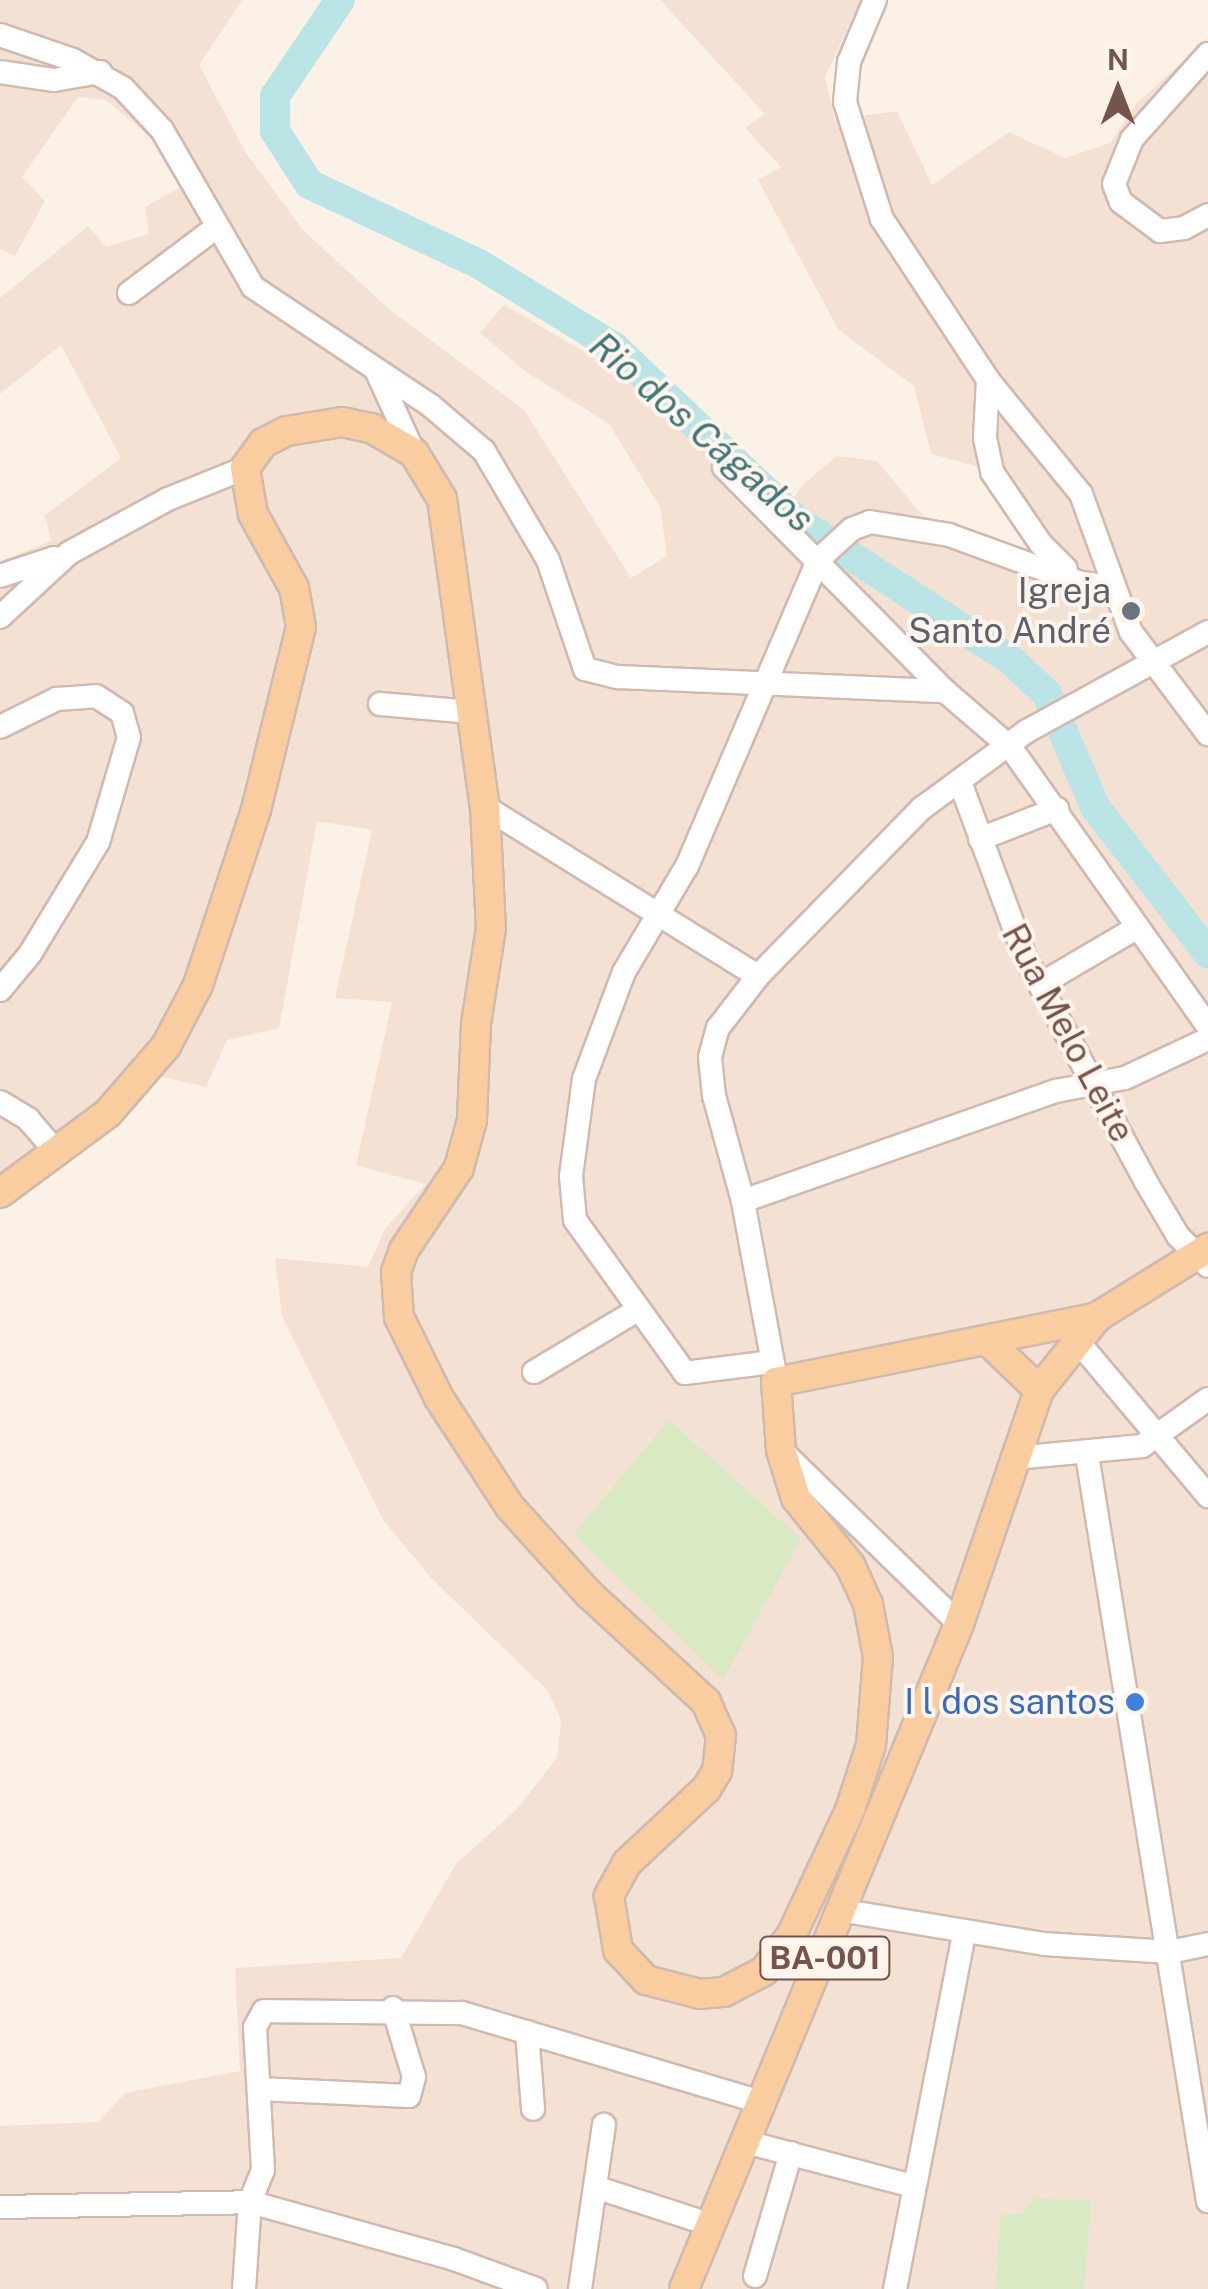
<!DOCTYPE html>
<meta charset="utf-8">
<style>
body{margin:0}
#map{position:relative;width:1208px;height:2289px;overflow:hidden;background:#fcf1e6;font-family:"Public Sans",sans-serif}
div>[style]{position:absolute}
.residential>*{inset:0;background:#f3e1d4}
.green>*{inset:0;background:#d8e9c4}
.river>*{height:30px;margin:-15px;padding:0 15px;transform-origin:15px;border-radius:15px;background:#bae4e5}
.roads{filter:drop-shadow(2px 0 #d0b9af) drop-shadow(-2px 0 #d0b9af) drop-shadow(0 2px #d0b9af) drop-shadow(0 -2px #d0b9af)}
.minor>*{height:22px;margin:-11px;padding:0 11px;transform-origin:11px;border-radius:11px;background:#fff}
.major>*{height:28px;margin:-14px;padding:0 14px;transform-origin:14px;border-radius:14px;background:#f9cd9f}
.dots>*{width:28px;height:28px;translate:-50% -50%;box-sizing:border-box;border:5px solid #fff5ec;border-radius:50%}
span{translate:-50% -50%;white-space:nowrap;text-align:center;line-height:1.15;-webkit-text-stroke:8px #fff5ec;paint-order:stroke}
.shield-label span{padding:2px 8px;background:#fff5ec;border:2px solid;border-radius:8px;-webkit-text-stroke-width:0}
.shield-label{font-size:32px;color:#75554b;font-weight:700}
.worship-label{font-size:35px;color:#5b616d}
.right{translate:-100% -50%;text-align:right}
.street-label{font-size:35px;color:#75554b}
.shop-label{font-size:35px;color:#366cbe}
.water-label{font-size:38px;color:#3f777a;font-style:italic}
.north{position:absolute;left:1068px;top:40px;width:100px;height:100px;-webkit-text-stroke:8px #fff5ec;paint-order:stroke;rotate:0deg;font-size:28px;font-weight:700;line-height:40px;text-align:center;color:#75554b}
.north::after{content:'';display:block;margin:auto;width:35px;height:45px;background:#75554b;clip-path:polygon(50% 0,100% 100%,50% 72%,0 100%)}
</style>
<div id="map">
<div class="residential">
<i style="clip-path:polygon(0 0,242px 0,199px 65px,246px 153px,303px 230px,390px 310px,524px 410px,631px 578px,667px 556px,660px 507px,609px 424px,525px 371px,480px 333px,504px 305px,624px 375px,722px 455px,782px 518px,802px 485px,837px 456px,877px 461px,923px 516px,1036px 553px,976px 466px,931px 454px,914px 386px,838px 329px,758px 180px,781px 167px,745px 128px,765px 114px,660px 0,861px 0,825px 77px,835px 120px,897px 111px,932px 185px,1009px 132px,1065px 158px,1110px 143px,1135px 105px,1208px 38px,1208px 2289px,1084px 2289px,1092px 2201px,1000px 2216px,995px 2289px,0 2289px,0 2126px,98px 2122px,125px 2093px,240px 2071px,235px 1968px,401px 1958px,456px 1864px,517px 1809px,557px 1758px,561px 1720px,548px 1691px,432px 1579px,383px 1520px,282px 1316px,275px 1258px,368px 1267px,385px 1229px,425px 1184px,356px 1165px,392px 1002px,335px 998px,372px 830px,317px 821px,279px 1028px,227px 1040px,206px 1087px,153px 1075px,70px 1160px,0 1208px,0 561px,51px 541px,45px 515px,121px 458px,61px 345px,0 394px,0 298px,88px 226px,106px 247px,149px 234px,145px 207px,183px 186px,160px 146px,106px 100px,78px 97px,22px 177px,45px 201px,15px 256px,0 249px)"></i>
</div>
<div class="green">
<i style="clip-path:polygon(669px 1420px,801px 1539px,723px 1679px,574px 1534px)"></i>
<i style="clip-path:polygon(1035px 2198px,1092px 2201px,1084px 2289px,995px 2289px,1000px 2215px,1023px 2213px)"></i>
</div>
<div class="river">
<i style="left:340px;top:0;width:116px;rotate:124.1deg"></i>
<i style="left:275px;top:96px;width:35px;rotate:90deg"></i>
<i style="left:275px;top:131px;width:63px;rotate:57.3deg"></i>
<i style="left:309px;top:184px;width:188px;rotate:25.2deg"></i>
<i style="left:479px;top:264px;width:158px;rotate:31.6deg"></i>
<i style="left:614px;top:347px;width:251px;rotate:43.5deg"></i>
<i style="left:796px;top:520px;width:258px;rotate:33.1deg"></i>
<i style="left:1012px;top:661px;width:48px;rotate:43.3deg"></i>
<i style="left:1047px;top:694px;width:123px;rotate:67deg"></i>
<i style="left:1095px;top:807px;width:185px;rotate:52.3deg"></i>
</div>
<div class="roads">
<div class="minor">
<i style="left:875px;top:0;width:67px;rotate:112.8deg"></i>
<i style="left:849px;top:62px;width:40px;rotate:95.7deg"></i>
<i style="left:845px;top:102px;width:123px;rotate:72.5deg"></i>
<i style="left:882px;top:219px;width:193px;rotate:56.6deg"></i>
<i style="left:988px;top:380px;width:147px;rotate:50.8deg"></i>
<i style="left:1081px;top:494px;width:147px;rotate:70.1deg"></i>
<i style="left:1131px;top:632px;width:128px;rotate:53deg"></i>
<i style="left:0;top:35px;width:77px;rotate:18.9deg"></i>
<i style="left:73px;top:60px;width:57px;rotate:29.2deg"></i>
<i style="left:123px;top:88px;width:57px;rotate:47.1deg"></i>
<i style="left:162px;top:130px;width:181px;rotate:59.9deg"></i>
<i style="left:253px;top:287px;width:213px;rotate:33.7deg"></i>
<i style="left:430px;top:405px;width:71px;rotate:40.4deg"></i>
<i style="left:484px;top:451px;width:126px;rotate:59.6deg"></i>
<i style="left:548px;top:560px;width:115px;rotate:71.3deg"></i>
<i style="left:585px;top:669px;width:34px;rotate:14deg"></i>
<i style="left:618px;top:677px;width:327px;rotate:2.5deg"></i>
<i style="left:1208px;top:54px;width:114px;rotate:131.8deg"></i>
<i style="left:1132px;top:139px;width:48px;rotate:111.8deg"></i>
<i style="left:1114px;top:184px;width:19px;rotate:69deg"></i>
<i style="left:1121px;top:202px;width:49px;rotate:36.6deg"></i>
<i style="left:1160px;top:231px;width:24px;rotate:-7deg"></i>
<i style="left:1184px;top:228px;width:27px;rotate:-28deg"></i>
<i style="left:0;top:72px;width:55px;rotate:8.4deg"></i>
<i style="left:54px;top:80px;width:47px;rotate:-9.9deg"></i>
<i style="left:129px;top:293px;width:106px;rotate:-37deg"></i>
<i style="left:376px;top:370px;width:91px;rotate:65.4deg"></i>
<i style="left:988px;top:380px;width:58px;rotate:93deg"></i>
<i style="left:985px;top:438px;width:35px;rotate:78deg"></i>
<i style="left:992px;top:472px;width:87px;rotate:55.8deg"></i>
<i style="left:1041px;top:544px;width:35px;rotate:45deg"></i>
<i style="left:724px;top:467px;width:315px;rotate:45.4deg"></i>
<i style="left:945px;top:691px;width:87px;rotate:40.8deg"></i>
<i style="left:1011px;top:748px;width:341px;rotate:54.7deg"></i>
<i style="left:0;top:576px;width:57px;rotate:-18.4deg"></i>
<i style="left:0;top:617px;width:94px;rotate:-42.8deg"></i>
<i style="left:69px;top:553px;width:113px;rotate:-28.6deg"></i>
<i style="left:168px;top:499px;width:83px;rotate:-21.9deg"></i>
<i style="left:380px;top:704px;width:92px;rotate:5deg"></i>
<i style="left:0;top:727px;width:64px;rotate:-26.2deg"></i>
<i style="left:57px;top:699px;width:39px;rotate:-4deg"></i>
<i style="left:96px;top:696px;width:31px;rotate:33deg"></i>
<i style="left:122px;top:713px;width:25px;rotate:74deg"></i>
<i style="left:129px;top:737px;width:109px;rotate:106.4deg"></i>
<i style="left:98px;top:842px;width:131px;rotate:121.3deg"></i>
<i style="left:30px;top:954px;width:47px;rotate:129.8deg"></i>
<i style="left:960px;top:782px;width:189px;rotate:69.6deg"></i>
<i style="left:1026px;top:959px;width:253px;rotate:61.7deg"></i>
<i style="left:1146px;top:1182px;width:63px;rotate:59.3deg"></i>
<i style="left:1178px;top:1236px;width:42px;rotate:45deg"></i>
<i style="left:485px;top:807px;width:321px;rotate:31.8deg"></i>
<i style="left:980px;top:839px;width:83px;rotate:-21.3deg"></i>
<i style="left:1041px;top:984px;width:110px;rotate:-30.5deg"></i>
<i style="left:0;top:1102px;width:33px;rotate:31deg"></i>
<i style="left:28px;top:1119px;width:46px;rotate:49.4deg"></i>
<i style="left:743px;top:1201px;width:332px;rotate:-19.4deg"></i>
<i style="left:1056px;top:1091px;width:70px;rotate:-10.7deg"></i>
<i style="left:1125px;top:1078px;width:92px;rotate:-25.2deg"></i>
<i style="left:1075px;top:1338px;width:207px;rotate:49.9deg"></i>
<i style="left:772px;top:1362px;width:88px;rotate:172.8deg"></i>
<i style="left:685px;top:1373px;width:188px;rotate:-125.7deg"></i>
<i style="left:575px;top:1220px;width:44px;rotate:-95.2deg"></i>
<i style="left:571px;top:1176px;width:98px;rotate:-82.4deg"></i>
<i style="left:584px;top:1079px;width:114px;rotate:-69.5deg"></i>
<i style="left:624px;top:972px;width:123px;rotate:-59.3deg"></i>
<i style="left:687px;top:866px;width:333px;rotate:-66.8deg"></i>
<i style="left:818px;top:560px;width:46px;rotate:-42.4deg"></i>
<i style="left:852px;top:529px;width:19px;rotate:-21deg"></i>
<i style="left:870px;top:522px;width:80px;rotate:9.3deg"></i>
<i style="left:949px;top:535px;width:140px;rotate:20deg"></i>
<i style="left:1081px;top:583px;width:31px;rotate:7deg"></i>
<i style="left:534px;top:1372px;width:119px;rotate:-30.9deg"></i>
<i style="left:775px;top:1374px;width:176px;rotate:-100.5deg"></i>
<i style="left:743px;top:1201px;width:109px;rotate:-105.4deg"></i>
<i style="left:714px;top:1096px;width:39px;rotate:-96deg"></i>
<i style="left:710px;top:1057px;width:30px;rotate:-75deg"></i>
<i style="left:718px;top:1028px;width:66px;rotate:-52.4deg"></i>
<i style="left:758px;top:976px;width:235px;rotate:-45.7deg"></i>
<i style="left:922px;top:808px;width:130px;rotate:-36.3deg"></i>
<i style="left:1027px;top:731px;width:206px;rotate:-28.7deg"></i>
<i style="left:781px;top:1450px;width:249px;rotate:44.3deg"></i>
<i style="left:1087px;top:1455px;width:756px;rotate:80.79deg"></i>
<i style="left:1015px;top:1458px;width:128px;rotate:-5.4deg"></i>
<i style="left:1142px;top:1446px;width:81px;rotate:-35.5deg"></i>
<i style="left:845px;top:1911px;width:202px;rotate:9.4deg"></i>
<i style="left:1044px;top:1944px;width:126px;rotate:3.6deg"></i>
<i style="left:1170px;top:1952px;width:39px;rotate:-12deg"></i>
<i style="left:527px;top:2032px;width:77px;rotate:85.5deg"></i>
<i style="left:259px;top:2089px;width:150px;rotate:2.7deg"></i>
<i style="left:409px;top:2096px;width:20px;rotate:-75deg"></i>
<i style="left:414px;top:2077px;width:72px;rotate:-106.9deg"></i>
<i style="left:746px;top:2142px;width:173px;rotate:14.8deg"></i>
<i style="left:598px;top:2188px;width:120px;rotate:18deg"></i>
<i style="left:0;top:2207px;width:250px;rotate:-1.1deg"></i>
<i style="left:250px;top:2202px;width:212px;rotate:15.6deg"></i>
<i style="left:454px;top:2259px;width:87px;rotate:20.1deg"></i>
<i style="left:755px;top:2276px;width:128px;rotate:-73.7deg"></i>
<i style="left:244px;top:2289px;width:87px;rotate:-86.1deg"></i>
<i style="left:250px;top:2202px;width:35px;rotate:-68deg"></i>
<i style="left:263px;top:2170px;width:143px;rotate:-93.2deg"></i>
<i style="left:255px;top:2027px;width:18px;rotate:-61deg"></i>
<i style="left:264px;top:2011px;width:198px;rotate:0.6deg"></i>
<i style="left:462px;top:2013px;width:315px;rotate:16.6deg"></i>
<i style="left:580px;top:2289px;width:166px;rotate:-81.7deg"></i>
<i style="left:895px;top:2289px;width:362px;rotate:-79deg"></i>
</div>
<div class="major">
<i style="left:0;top:1193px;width:134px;rotate:-36.5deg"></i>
<i style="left:108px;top:1113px;width:89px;rotate:-49.1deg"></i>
<i style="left:166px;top:1046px;width:69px;rotate:-62.3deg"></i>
<i style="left:198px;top:985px;width:184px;rotate:-71.7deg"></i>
<i style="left:256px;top:810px;width:188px;rotate:-76.2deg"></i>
<i style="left:301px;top:627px;width:40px;rotate:-100deg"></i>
<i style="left:294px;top:588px;width:85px;rotate:-119deg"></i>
<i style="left:253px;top:514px;width:47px;rotate:-99.9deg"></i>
<i style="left:245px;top:468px;width:31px;rotate:-54deg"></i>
<i style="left:263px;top:443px;width:27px;rotate:-27deg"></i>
<i style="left:287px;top:431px;width:56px;rotate:-9.3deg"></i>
<i style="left:342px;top:422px;width:30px;rotate:12deg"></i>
<i style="left:371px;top:428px;width:50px;rotate:30.2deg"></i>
<i style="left:414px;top:453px;width:54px;rotate:58.7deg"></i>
<i style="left:442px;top:499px;width:311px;rotate:82.1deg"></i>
<i style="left:485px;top:807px;width:121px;rotate:87.2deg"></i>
<i style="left:491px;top:928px;width:97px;rotate:98.9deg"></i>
<i style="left:476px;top:1024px;width:96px;rotate:92.4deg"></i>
<i style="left:472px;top:1120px;width:50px;rotate:105.2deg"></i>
<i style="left:459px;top:1168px;width:99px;rotate:123.9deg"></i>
<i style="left:404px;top:1250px;width:23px;rotate:110deg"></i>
<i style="left:396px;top:1272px;width:45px;rotate:86.2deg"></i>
<i style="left:399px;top:1317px;width:90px;rotate:63.7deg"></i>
<i style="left:439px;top:1398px;width:130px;rotate:56.9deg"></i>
<i style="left:510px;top:1507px;width:118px;rotate:47.8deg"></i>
<i style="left:589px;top:1594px;width:159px;rotate:42.7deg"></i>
<i style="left:706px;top:1702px;width:36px;rotate:66deg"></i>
<i style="left:721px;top:1735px;width:36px;rotate:96deg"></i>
<i style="left:717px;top:1771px;width:21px;rotate:121deg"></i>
<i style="left:706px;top:1789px;width:108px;rotate:136.9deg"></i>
<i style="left:627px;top:1863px;width:38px;rotate:119deg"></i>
<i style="left:609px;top:1896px;width:55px;rotate:80.5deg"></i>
<i style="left:618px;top:1950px;width:41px;rotate:47deg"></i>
<i style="left:646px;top:1980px;width:56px;rotate:14.5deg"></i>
<i style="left:700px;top:1994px;width:24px;rotate:-5deg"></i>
<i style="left:724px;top:1992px;width:45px;rotate:-27.7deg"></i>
<i style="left:764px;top:1971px;width:44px;rotate:-52.4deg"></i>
<i style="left:791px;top:1936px;width:139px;rotate:-64.9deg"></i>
<i style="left:850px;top:1810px;width:68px;rotate:-72.1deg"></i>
<i style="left:871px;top:1745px;width:88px;rotate:-85.5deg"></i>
<i style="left:878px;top:1657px;width:54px;rotate:-100.7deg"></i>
<i style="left:868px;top:1604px;width:43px;rotate:-114.8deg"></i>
<i style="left:850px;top:1565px;width:86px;rotate:-128.9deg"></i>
<i style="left:796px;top:1498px;width:50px;rotate:-107.4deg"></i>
<i style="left:781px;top:1450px;width:68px;rotate:-94.2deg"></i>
<i style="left:776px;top:1382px;width:328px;rotate:-11.4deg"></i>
<i style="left:989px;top:1342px;width:69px;rotate:43.8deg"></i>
<i style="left:684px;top:2289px;width:720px;rotate:-67.53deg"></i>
<i style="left:959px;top:1624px;width:247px;rotate:-71.1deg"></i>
<i style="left:1039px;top:1390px;width:93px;rotate:-51.5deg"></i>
<i style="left:1097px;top:1317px;width:131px;rotate:-31.9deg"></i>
</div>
</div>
<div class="dots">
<i style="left:1131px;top:611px;background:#6b7280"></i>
<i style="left:1135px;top:1702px;background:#3f7fe0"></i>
</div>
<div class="shield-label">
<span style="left:825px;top:1958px">BA-001</span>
</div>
<div class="worship-label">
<span class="right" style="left:1111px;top:611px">Igreja<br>Santo André</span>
</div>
<div class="street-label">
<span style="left:1068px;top:1033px;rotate:62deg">Rua Melo Leite</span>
</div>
<div class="shop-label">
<span class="right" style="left:1115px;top:1702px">I l dos santos</span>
</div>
<div class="water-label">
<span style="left:702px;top:432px;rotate:41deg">Rio dos Cágados</span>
</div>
<div class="north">N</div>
</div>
